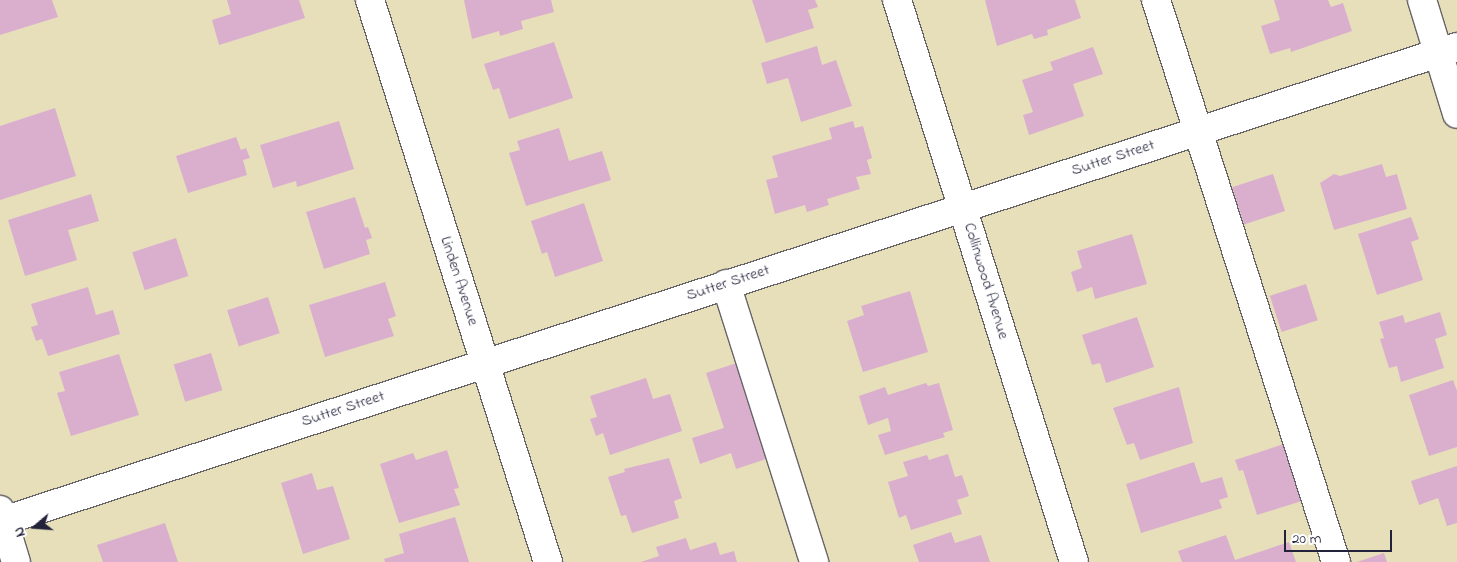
<!DOCTYPE html>
<style>
body{margin:0}
#map{position:relative;width:1457px;height:562px;overflow:hidden;background:#e7dfba;font-family:"Indie Flower",sans-serif}
div>[style]{position:absolute}
.building>*{inset:0;background:#daafce;transform-origin:0 0}
.roads{filter:drop-shadow(1px 0 #676467) drop-shadow(-1px 0 #676467) drop-shadow(0 1px #676467) drop-shadow(0 -1px #676467)}
.minor>*{height:28px;margin:-14px;padding:0 14px;transform-origin:14px;border-radius:14px;background:#fff}
span{translate:-50% -50%;white-space:nowrap;text-align:center;line-height:1.15;-webkit-text-stroke:4px #fff;paint-order:stroke}
.street-label{font-size:16px;color:#22223b}
.north{position:absolute;left:10px;top:502px;width:50px;height:50px;-webkit-text-stroke:4px #fff;paint-order:stroke;rotate:252deg;font-size:14px;font-weight:700;line-height:20px;text-align:center;color:#22223b}
.north::after{content:'';display:block;margin:auto;width:18px;height:22px;background:#22223b;clip-path:polygon(50% 0,100% 100%,50% 72%,0 100%)}
.scale{position:absolute;left:1284px;top:530px;width:108px;height:22px;box-sizing:border-box;border:2px solid #22223b;border-top:0;padding-left:6px;font-size:15px;line-height:18px;white-space:nowrap;color:#22223b;-webkit-text-stroke:4px #fff;paint-order:stroke}
</style>
<div id="map">
<div class="building">
<i style="clip-path:polygon(0 0,52px 0,58px 17px,0 35px)"></i>
<i style="clip-path:polygon(227px 0,299px 0,305px 18px,219px 45px,212px 20px,231px 14px)"></i>
<i style="clip-path:polygon(464px 0,551px 0,554px 12px,521px 21px,523px 29px,500px 36px,499px 31px,472px 39px)"></i>
<i style="clip-path:polygon(752px 0,815px 0,818px 7px,808px 10px,814px 28px,766px 43px)"></i>
<i style="clip-path:polygon(985px 0,1075px 0,1081px 18px,1047px 30px,1048px 35px,1034px 39px,1032px 34px,997px 46px)"></i>
<i style="clip-path:polygon(1274px 0,1328px 0,1331px 7px,1343px 3px,1352px 31px,1291px 52px,1290px 48px,1270px 54px,1261px 26px,1280px 20px)"></i>
<i style="clip-path:polygon(554px 42px,573px 98px,509px 119px,499px 88px,493px 90px,484px 64px)"></i>
<i style="clip-path:polygon(817px 46px,822px 65px,836px 60px,852px 106px,801px 122px,788px 78px,767px 84px,761px 63px)"></i>
<i style="clip-path:polygon(1093px 47px,1103px 74px,1073px 84px,1084px 116px,1029px 135px,1023px 115px,1033px 112px,1022px 80px,1053px 70px,1050px 62px)"></i>
<i style="clip-path:polygon(55px 108px,76px 176px,0 200px,0 126px)"></i>
<i style="clip-path:polygon(339px 121px,354px 169px,297px 187px,296px 181px,273px 188px,260px 145px)"></i>
<i style="clip-path:polygon(853px 121px,855px 128px,863px 126px,872px 158px,867px 160px,871px 174px,856px 177px,860px 189px,827px 199px,829px 205px,807px 212px,805px 205px,775px 214px,766px 180px,778px 177px,772px 156px,832px 139px,829px 128px)"></i>
<i style="clip-path:polygon(559px 128px,569px 161px,602px 151px,611px 180px,526px 206px,509px 153px,520px 150px,517px 141px)"></i>
<i style="clip-path:polygon(236px 137px,241px 150px,246px 148px,250px 158px,243px 160px,247px 175px,188px 193px,176px 156px)"></i>
<i style="clip-path:polygon(1382px 164px,1386px 177px,1397px 174px,1407px 209px,1334px 230px,1320px 183px,1334px 174px,1340px 176px)"></i>
<i style="left:1273px;top:174px;width:39px;height:43px;rotate:72deg"></i>
<i style="clip-path:polygon(91px 194px,99px 221px,68px 230px,77px 260px,25px 276px,8px 220px)"></i>
<i style="clip-path:polygon(355px 197px,365px 228px,368px 227px,372px 238px,366px 240px,370px 254px,324px 269px,306px 212px)"></i>
<i style="clip-path:polygon(584px 203px,603px 261px,555px 277px,547px 252px,542px 254px,531px 221px)"></i>
<i style="clip-path:polygon(1411px 217px,1419px 239px,1411px 242px,1423px 280px,1377px 295px,1358px 234px)"></i>
<i style="clip-path:polygon(1132px 234px,1147px 284px,1095px 299px,1092px 287px,1077px 292px,1071px 272px,1082px 268px,1077px 251px)"></i>
<i style="left:176px;top:238px;width:40px;height:46px;rotate:72deg"></i>
<i style="clip-path:polygon(385px 282px,396px 316px,388px 319px,394px 336px,325px 357px,309px 305px)"></i>
<i style="left:1306px;top:284px;width:38px;height:38px;rotate:72deg"></i>
<i style="clip-path:polygon(88px 287px,96px 315px,113px 310px,120px 334px,48px 356px,42px 339px,36px 341px,31px 327px,38px 325px,31px 304px)"></i>
<i style="clip-path:polygon(910px 291px,928px 352px,863px 372px,847px 321px,864px 315px,861px 306px)"></i>
<i style="left:268px;top:297px;width:38px;height:43px;rotate:72deg"></i>
<i style="clip-path:polygon(1440px 312px,1447px 335px,1435px 339px,1444px 368px,1401px 382px,1397px 366px,1389px 368px,1380px 339px,1384px 338px,1379px 322px,1403px 315px,1405px 323px)"></i>
<i style="clip-path:polygon(1137px 317px,1154px 367px,1106px 383px,1100px 363px,1092px 365px,1082px 335px)"></i>
<i style="left:211px;top:353px;width:39px;height:39px;rotate:73deg"></i>
<i style="clip-path:polygon(119px 354px,139px 415px,71px 436px,57px 393px,65px 391px,59px 372px)"></i>
<i style="clip-path:polygon(737px 363px,769px 458px,736px 469px,731px 453px,700px 464px,692px 438px,724px 428px,706px 373px)"></i>
<i style="clip-path:polygon(646px 378px,653px 399px,670px 394px,682px 431px,610px 455px,603px 433px,596px 436px,590px 419px,597px 417px,590px 396px)"></i>
<i style="clip-path:polygon(1453px 380px,1457px 391px,1457px 447px,1429px 456px,1409px 395px)"></i>
<i style="clip-path:polygon(926px 383px,928px 386px,939px 383px,953px 430px,943px 433px,945px 437px,885px 455px,878px 435px,891px 431px,888px 418px,868px 425px,859px 396px,885px 387px,888px 395px)"></i>
<i style="clip-path:polygon(1179px 387px,1193px 443px,1140px 460px,1134px 443px,1127px 445px,1113px 408px)"></i>
<i style="clip-path:polygon(1287px 443px,1305px 500px,1257px 515px,1243px 470px,1239px 471px,1235px 460px)"></i>
<i style="clip-path:polygon(447px 450px,459px 488px,454px 489px,460px 505px,399px 523px,380px 464px,413px 453px,416px 460px)"></i>
<i style="clip-path:polygon(948px 454px,955px 477px,962px 475px,969px 496px,957px 500px,962px 514px,911px 530px,906px 515px,899px 518px,888px 482px,908px 476px,903px 462px,927px 455px,929px 460px)"></i>
<i style="clip-path:polygon(669px 458px,682px 498px,674px 501px,679px 518px,632px 533px,626px 515px,621px 516px,608px 477px,625px 472px,624px 469px)"></i>
<i style="clip-path:polygon(1194px 462px,1201px 483px,1222px 477px,1228px 497px,1219px 500px,1222px 508px,1141px 533px,1126px 484px)"></i>
<i style="clip-path:polygon(1457px 466px,1457px 523px,1447px 526px,1438px 498px,1419px 505px,1411px 481px)"></i>
<i style="clip-path:polygon(312px 473px,317px 490px,333px 486px,350px 539px,303px 554px,281px 483px)"></i>
<i style="clip-path:polygon(455px 517px,469px 562px,385px 562px,384px 559px,404px 553px,399px 534px)"></i>
<i style="clip-path:polygon(165px 523px,178px 562px,103px 562px,97px 545px)"></i>
<i style="clip-path:polygon(951px 532px,955px 543px,981px 535px,990px 562px,919px 562px,913px 545px)"></i>
<i style="clip-path:polygon(1226px 535px,1235px 560px,1289px 542px,1296px 562px,1182px 562px,1178px 551px)"></i>
<i style="clip-path:polygon(686px 538px,690px 550px,716px 542px,720px 555px,734px 551px,737px 562px,641px 562px,659px 556px,656px 547px)"></i>
<i style="clip-path:polygon(1384px 553px,1387px 562px,1357px 562px)"></i>
</div>
<div class="roads">
<div class="minor">
<i style="left:370px;top:0;width:590px;rotate:72.43deg"></i>
<i style="left:897px;top:0;width:589px;rotate:72.52deg"></i>
<i style="left:1156px;top:0;width:590px;rotate:72.24deg"></i>
<i style="left:1422px;top:0;width:119px;rotate:72.9deg"></i>
<i style="left:726px;top:284px;width:292px;rotate:72.4deg"></i>
<i style="left:0;top:510px;width:54px;rotate:72.9deg"></i>
<i style="left:0;top:522px;width:1532px;rotate:-18.06deg"></i>
</div>
</div>
<div class="street-label">
<span style="left:1113px;top:158px;rotate:-18deg">Sutter Street</span>
<span style="left:459px;top:281px;rotate:72deg">Linden Avenue</span>
<span style="left:986px;top:281px;rotate:73deg">Collinwood Avenue</span>
<span style="left:728px;top:283px;rotate:-18deg">Sutter Street</span>
<span style="left:343px;top:409px;rotate:-18deg">Sutter Street</span>
</div>
<div class="north">N</div>
<div class="scale">20 m</div>
</div>
